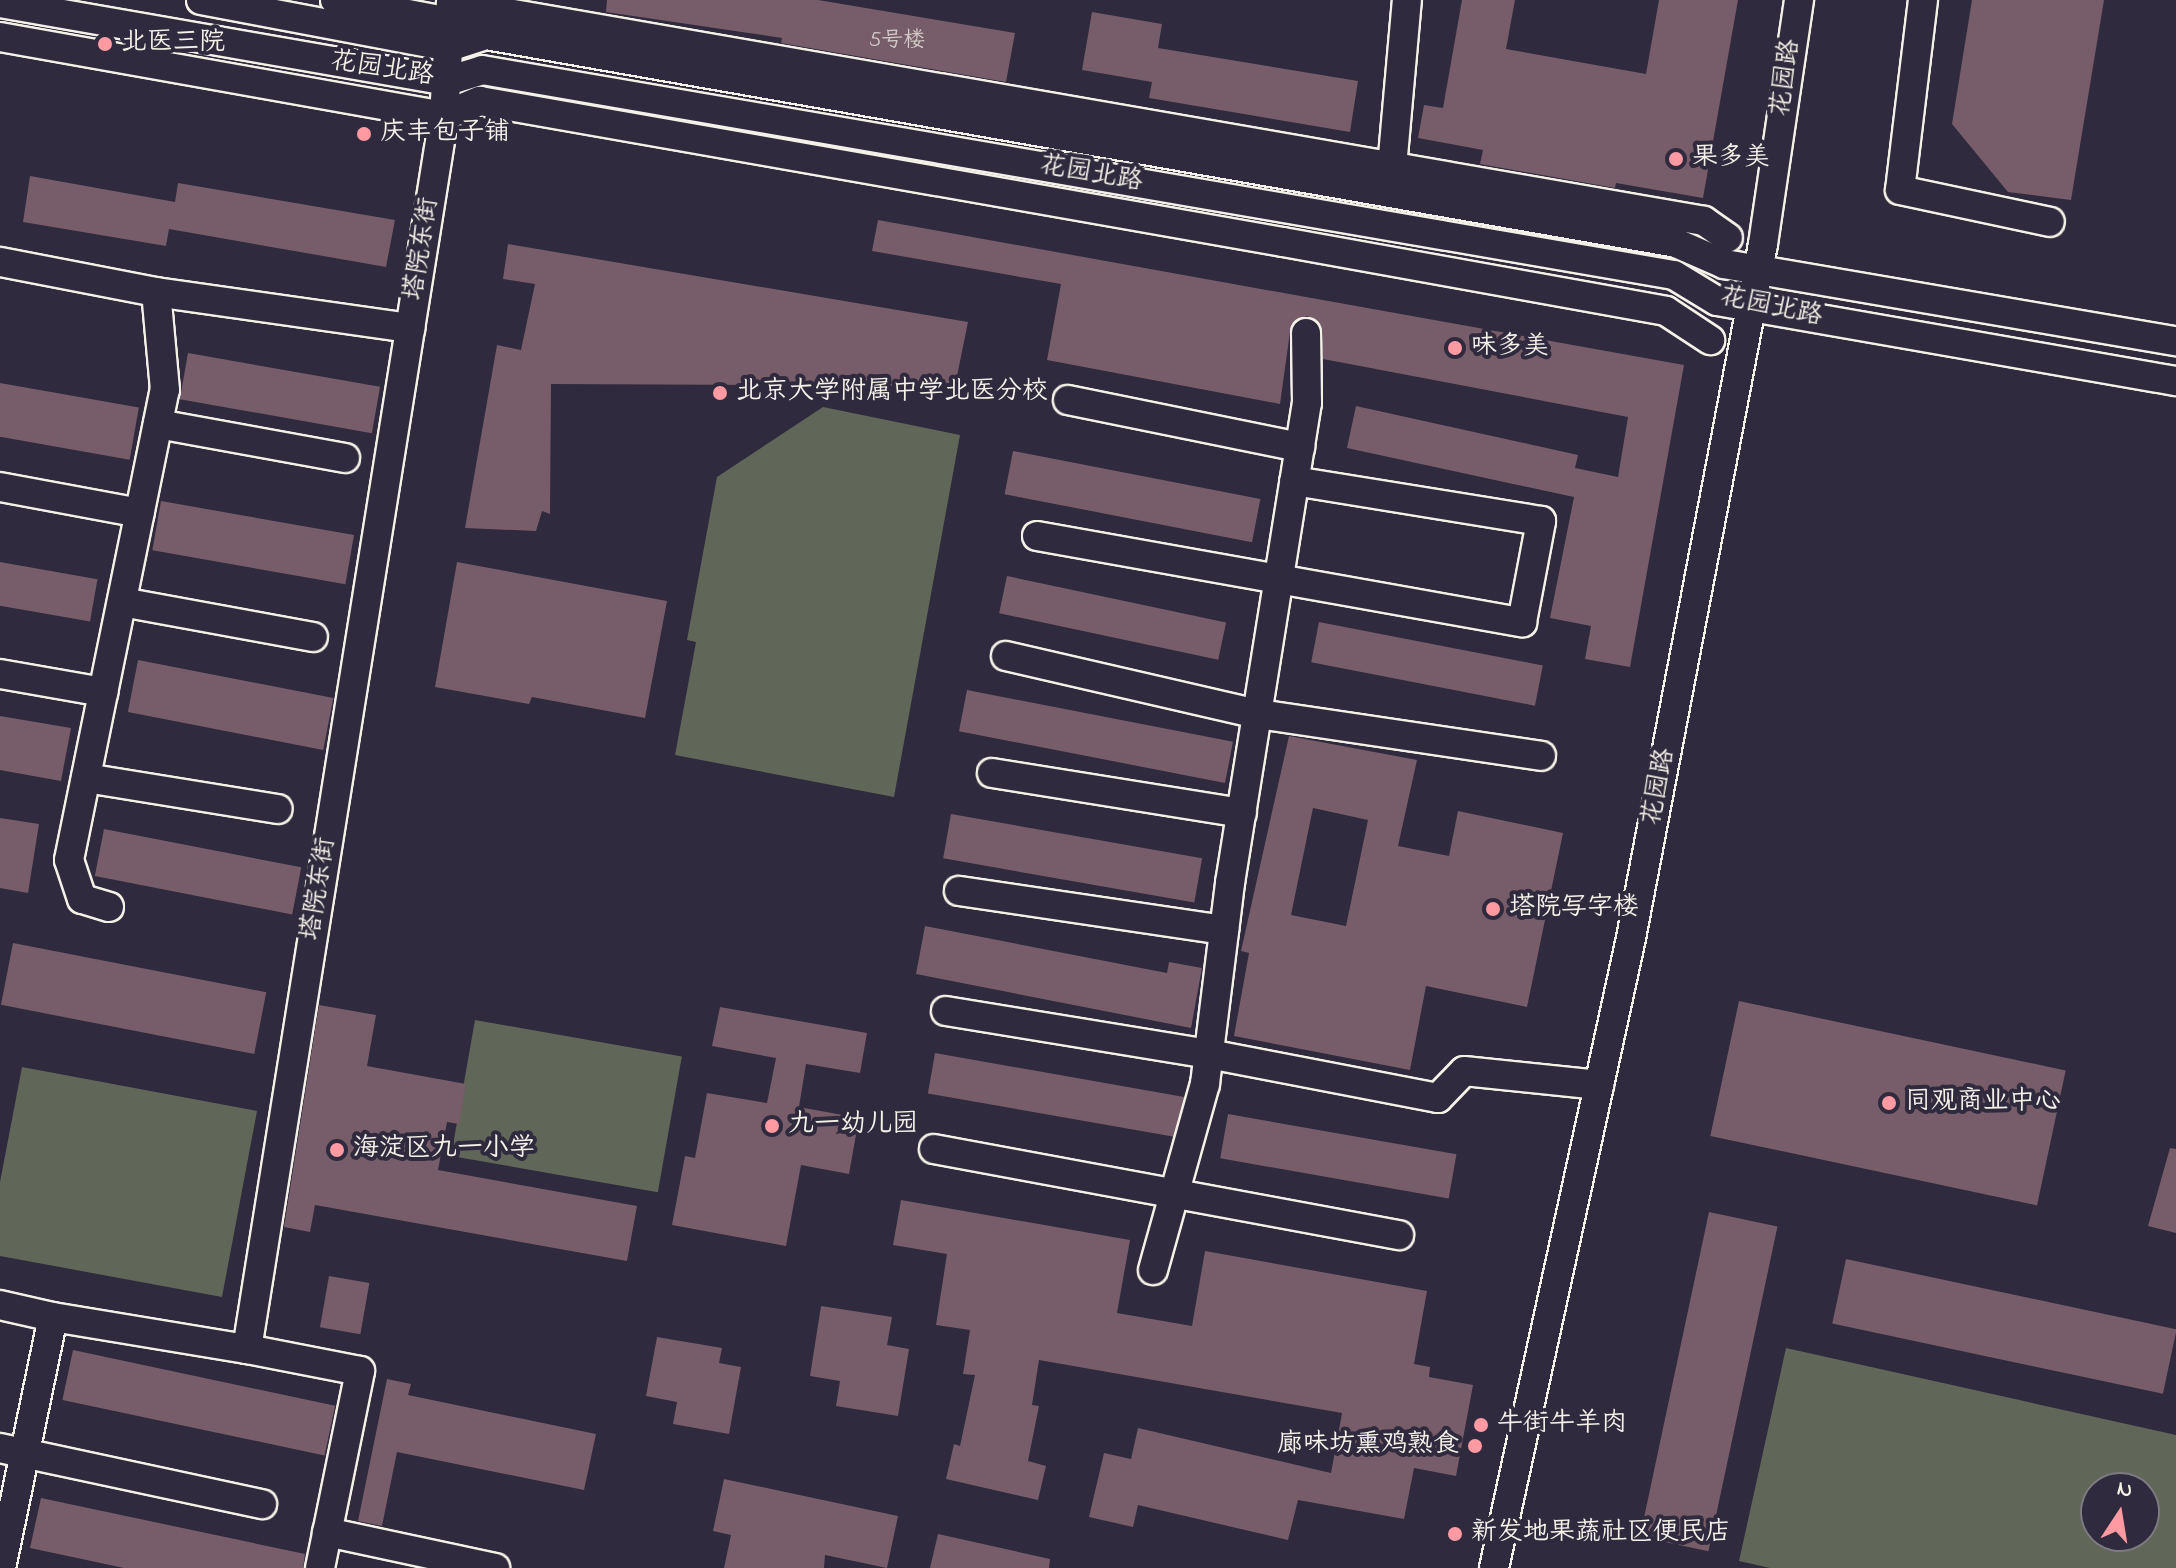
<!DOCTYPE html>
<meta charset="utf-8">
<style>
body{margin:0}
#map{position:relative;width:2176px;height:1568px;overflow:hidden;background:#2f2a3d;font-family:"Indie Flower","LXGW WenKai TC",sans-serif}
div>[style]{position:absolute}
.green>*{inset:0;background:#606658;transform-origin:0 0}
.building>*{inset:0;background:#765d69;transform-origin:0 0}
.roads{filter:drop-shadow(2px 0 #f4f1e8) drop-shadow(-2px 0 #f4f1e8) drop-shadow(0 2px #f4f1e8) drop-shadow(0 -2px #f4f1e8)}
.minor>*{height:28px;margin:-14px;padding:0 14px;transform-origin:14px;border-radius:14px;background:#2f2a3d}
.dots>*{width:22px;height:22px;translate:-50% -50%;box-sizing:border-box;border:4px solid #2f2a3d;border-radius:50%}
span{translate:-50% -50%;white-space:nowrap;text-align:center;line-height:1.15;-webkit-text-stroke:8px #2f2a3d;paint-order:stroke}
.number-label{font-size:22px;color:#d4ccc8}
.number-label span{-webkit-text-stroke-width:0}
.poi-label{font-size:26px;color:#f4f1e8}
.left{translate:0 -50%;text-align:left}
.right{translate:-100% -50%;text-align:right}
.street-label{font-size:26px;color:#f4f1e8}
.north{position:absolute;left:2080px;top:1472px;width:80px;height:80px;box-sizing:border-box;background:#2f2a3d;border:2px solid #7e7a81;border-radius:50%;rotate:12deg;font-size:22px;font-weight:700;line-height:32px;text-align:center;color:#f4f1e8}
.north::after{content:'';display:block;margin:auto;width:28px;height:36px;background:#ff9aa2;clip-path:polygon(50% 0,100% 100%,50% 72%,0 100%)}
</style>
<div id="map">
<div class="green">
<i style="clip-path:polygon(823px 407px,960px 435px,894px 797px,675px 755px,696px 642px,687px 640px,717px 477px)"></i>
<i style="left:475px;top:1020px;width:210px;height:138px;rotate:10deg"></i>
<i style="clip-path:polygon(22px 1067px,257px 1111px,222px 1297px,0 1256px,0 1182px)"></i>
<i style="clip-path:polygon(evenodd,1786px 1348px,2176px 1435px,2176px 1568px,1770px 1568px,1739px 1561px,1786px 1348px,2096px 1488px,2144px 1488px,2144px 1536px,2096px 1536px,2096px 1488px)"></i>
</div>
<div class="building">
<i style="clip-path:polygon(607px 0,818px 0,1015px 33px,1006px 82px,781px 43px,782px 38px,606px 12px)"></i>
<i style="clip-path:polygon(1462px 0,1515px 0,1506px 49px,1646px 74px,1659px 0,1738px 0,1703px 198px,1616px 183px,1615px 188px,1480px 164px,1483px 150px,1418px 138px,1424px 105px,1443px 108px)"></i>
<i style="clip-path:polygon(1972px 0,2104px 0,2071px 200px,2008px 192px,1952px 124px)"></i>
<i style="clip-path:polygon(1092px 12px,1162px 24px,1158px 48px,1358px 81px,1350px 132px,1149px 98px,1152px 82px,1082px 70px)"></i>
<i style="clip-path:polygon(30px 176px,175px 202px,178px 183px,395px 220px,386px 267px,169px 229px,166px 246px,23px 222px)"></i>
<i style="clip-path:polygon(878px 220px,1684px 365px,1630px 667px,1585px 659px,1591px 626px,1550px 618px,1574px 497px,1347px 448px,1356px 406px,1578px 455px,1575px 468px,1618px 477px,1628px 417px,1323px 359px,1321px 325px,1307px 316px,1291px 325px,1280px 404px,1047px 360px,1061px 284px,872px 251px)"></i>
<i style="clip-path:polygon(508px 244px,968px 322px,955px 386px,551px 384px,550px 514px,542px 511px,536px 531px,465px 528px,497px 345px,521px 350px,535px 284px,503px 279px)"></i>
<i style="left:188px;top:353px;width:195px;height:47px;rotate:10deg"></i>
<i style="left:0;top:383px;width:141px;height:53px;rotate:10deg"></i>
<i style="left:1013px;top:451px;width:252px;height:44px;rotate:11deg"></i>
<i style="left:161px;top:501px;width:196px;height:50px;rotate:10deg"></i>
<i style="left:0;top:562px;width:99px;height:43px;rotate:10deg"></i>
<i style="clip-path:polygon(457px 562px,667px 601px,645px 718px,532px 697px,529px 704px,435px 687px)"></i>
<i style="left:1007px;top:576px;width:224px;height:38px;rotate:12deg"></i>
<i style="left:1319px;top:622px;width:228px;height:41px;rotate:11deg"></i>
<i style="left:138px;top:660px;width:199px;height:53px;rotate:11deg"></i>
<i style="left:967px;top:690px;width:271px;height:42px;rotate:11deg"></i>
<i style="clip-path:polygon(0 716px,71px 728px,61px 781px,0 770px)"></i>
<i style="clip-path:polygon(evenodd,1289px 736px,1417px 760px,1398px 846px,1449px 856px,1458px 811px,1563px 833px,1527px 1007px,1426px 986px,1410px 1070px,1234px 1036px,1249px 953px,1241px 951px,1289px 736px,1313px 808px,1368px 820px,1346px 926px,1291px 915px,1313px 808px)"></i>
<i style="left:951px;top:814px;width:255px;height:45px;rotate:10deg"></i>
<i style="clip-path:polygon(0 818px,39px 824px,28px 893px,0 888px)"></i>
<i style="left:104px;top:829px;width:201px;height:48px;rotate:11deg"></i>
<i style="clip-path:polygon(925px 926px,1167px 973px,1169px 962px,1202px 968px,1191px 1028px,916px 974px)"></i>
<i style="left:13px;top:943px;width:258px;height:63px;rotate:11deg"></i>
<i style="left:1739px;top:1001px;width:334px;height:138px;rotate:12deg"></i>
<i style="clip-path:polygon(319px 1005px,376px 1015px,367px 1066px,466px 1084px,459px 1124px,447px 1122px,438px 1170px,637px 1206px,627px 1261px,315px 1205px,310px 1232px,284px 1227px)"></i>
<i style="clip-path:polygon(720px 1007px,867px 1033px,860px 1073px,806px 1064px,799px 1107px,859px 1118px,849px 1174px,801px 1165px,786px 1246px,672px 1225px,685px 1156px,695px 1158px,707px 1093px,767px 1103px,776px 1058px,712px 1046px)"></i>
<i style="left:935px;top:1053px;width:253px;height:41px;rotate:10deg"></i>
<i style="left:1228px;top:1114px;width:232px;height:45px;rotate:10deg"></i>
<i style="clip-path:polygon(2170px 1148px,2176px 1149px,2176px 1233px,2148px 1226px)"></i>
<i style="clip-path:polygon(901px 1200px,1130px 1240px,1117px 1313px,1192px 1326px,1205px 1251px,1427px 1291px,1414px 1364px,1430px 1367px,1429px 1377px,1473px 1385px,1456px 1476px,1414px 1468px,1404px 1519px,1298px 1500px,1288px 1540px,1138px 1505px,1133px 1527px,1089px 1517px,1104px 1453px,1131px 1459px,1138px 1428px,1331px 1473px,1342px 1413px,1039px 1360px,1032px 1405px,1039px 1406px,1028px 1461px,1046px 1466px,1038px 1500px,946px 1479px,954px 1444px,960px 1446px,975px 1375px,963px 1374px,970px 1330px,936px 1325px,947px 1254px,893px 1245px)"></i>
<i style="left:1709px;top:1212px;width:70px;height:332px;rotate:12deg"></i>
<i style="left:1846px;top:1259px;width:338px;height:66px;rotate:12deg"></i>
<i style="left:329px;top:1276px;width:41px;height:52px;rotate:10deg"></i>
<i style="clip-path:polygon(821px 1306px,892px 1317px,887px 1345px,909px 1349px,898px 1416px,836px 1406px,840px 1381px,810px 1376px)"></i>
<i style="clip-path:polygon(657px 1337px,722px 1348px,719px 1363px,741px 1367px,729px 1434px,673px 1424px,677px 1402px,646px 1396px)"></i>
<i style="left:73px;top:1350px;width:268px;height:51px;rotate:12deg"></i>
<i style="clip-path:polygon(387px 1379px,411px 1384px,408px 1395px,596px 1434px,584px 1490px,397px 1452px,382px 1526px,358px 1521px)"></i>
<i style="clip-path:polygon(724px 1479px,898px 1516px,887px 1568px,825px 1555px,824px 1568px,724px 1568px,731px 1535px,713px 1531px)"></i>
<i style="clip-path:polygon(41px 1498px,305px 1554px,303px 1568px,124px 1568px,30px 1548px)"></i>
<i style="clip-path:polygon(938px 1534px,1050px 1559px,1049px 1568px,930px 1568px)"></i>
</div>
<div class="roads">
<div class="minor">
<i style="left:201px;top:0;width:252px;rotate:10.7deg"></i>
<i style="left:449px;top:47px;width:39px;rotate:-18deg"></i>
<i style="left:486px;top:35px;width:1208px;rotate:9.91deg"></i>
<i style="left:1676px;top:243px;width:52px;rotate:23.6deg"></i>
<i style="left:1724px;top:264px;width:459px;rotate:9.7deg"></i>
<i style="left:335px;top:0;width:117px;rotate:10.8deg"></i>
<i style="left:450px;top:22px;width:32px;rotate:-26deg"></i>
<i style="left:479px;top:8px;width:1243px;rotate:9.86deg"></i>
<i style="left:1704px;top:221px;width:29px;rotate:35deg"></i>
<i style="left:1923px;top:0;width:191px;rotate:96.9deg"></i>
<i style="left:1900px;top:190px;width:153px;rotate:12deg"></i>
<i style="left:0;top:3px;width:454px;rotate:9.9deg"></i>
<i style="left:447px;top:81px;width:37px;rotate:-17deg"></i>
<i style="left:482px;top:70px;width:1209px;rotate:9.76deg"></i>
<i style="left:1674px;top:275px;width:50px;rotate:31.2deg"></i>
<i style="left:1717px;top:301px;width:466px;rotate:9.9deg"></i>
<i style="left:0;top:37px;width:451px;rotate:10.1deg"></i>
<i style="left:444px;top:116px;width:39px;rotate:-23deg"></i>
<i style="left:480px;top:101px;width:815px;rotate:9.96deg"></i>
<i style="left:1283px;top:242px;width:389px;rotate:10.2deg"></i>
<i style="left:1666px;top:311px;width:53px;rotate:33.4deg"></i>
<i style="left:1384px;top:183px;width:18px;rotate:-63deg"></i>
<i style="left:1392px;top:167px;width:168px;rotate:-84.9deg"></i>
<i style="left:0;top:262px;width:159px;rotate:10.9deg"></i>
<i style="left:156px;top:292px;width:257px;rotate:8.1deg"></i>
<i style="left:1068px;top:400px;width:237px;rotate:11.5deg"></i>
<i style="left:158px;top:424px;width:190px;rotate:10.3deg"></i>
<i style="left:0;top:487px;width:142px;rotate:10.5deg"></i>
<i style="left:1037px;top:536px;width:493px;rotate:10.1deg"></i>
<i style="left:1522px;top:622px;width:103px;rotate:-79.3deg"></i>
<i style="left:1541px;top:521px;width:250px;rotate:-170.8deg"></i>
<i style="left:122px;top:602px;width:194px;rotate:10.4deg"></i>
<i style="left:1006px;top:656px;width:259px;rotate:13deg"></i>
<i style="left:1258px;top:714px;width:286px;rotate:8.4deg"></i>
<i style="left:0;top:674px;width:105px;rotate:9.9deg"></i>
<i style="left:992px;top:773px;width:253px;rotate:9.1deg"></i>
<i style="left:86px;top:778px;width:194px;rotate:9.2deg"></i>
<i style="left:959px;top:891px;width:268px;rotate:8.4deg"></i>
<i style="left:109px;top:907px;width:28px;rotate:-163deg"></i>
<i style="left:82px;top:899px;width:41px;rotate:-108.4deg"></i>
<i style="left:69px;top:860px;width:480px;rotate:-78.5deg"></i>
<i style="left:165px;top:390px;width:98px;rotate:-95.2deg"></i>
<i style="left:946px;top:1011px;width:266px;rotate:9.3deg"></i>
<i style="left:1209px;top:1054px;width:233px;rotate:10.9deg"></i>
<i style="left:1438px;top:1098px;width:37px;rotate:-46deg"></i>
<i style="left:1464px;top:1071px;width:136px;rotate:5.9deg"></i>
<i style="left:934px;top:1149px;width:473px;rotate:10.5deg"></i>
<i style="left:1153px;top:1270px;width:193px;rotate:-74.4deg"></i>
<i style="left:1205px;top:1084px;width:203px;rotate:-82.9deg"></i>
<i style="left:1230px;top:883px;width:486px;rotate:-80.9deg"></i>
<i style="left:1307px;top:403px;width:70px;rotate:-90.8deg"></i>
<i style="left:0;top:1305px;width:54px;rotate:12.8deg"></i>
<i style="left:0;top:1448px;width:268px;rotate:12.1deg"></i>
<i style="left:327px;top:1532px;width:172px;rotate:12.1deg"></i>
<i style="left:1px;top:1568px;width:256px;rotate:-78.3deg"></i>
<i style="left:53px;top:1317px;width:197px;rotate:9.4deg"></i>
<i style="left:320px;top:1568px;width:201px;rotate:-78.5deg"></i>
<i style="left:360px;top:1371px;width:115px;rotate:-169deg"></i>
<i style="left:247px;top:1349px;width:1249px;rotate:-80.92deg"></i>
<i style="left:444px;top:116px;width:116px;rotate:-86.5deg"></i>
<i style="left:1494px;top:1568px;width:645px;rotate:-77.73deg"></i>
<i style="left:1631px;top:938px;width:706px;rotate:-79.23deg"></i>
<i style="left:1763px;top:244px;width:247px;rotate:-81.6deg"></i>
</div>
</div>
<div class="dots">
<i style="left:105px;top:44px;background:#ff9aa2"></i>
<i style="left:364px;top:134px;background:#ff9aa2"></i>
<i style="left:1676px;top:159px;background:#ff9aa2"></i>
<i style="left:1455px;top:348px;background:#ff9aa2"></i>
<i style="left:720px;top:393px;background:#ff9aa2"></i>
<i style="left:1493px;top:909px;background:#ff9aa2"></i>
<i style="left:1889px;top:1103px;background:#ff9aa2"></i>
<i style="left:772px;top:1126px;background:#ff9aa2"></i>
<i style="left:337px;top:1150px;background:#ff9aa2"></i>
<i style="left:1481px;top:1425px;background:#ff9aa2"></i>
<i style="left:1475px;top:1446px;background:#ff9aa2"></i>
<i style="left:1455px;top:1534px;background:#ff9aa2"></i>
</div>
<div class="number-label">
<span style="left:897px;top:42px">5号楼</span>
</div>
<div class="poi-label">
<span class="left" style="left:121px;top:44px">北医三院</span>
<span class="left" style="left:380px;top:134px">庆丰包子铺</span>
<span class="left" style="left:1692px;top:159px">果多美</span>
<span class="left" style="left:1471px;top:348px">味多美</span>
<span class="left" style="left:736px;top:393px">北京大学附属中学北医分校</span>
<span class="left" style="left:1509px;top:909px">塔院写字楼</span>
<span class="left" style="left:1905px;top:1103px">同观商业中心</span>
<span class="left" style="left:788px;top:1126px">九一幼儿园</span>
<span class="left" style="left:353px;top:1150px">海淀区九一小学</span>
<span class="left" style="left:1497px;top:1425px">牛街牛羊肉</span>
<span class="right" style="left:1459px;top:1446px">廊味坊熏鸡熟食</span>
<span class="left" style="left:1471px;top:1534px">新发地果蔬社区便民店</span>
</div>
<div class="street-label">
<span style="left:382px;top:70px;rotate:9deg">花园北路</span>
<span style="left:1787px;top:78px;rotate:-82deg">花园路</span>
<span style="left:1091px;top:175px;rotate:10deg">花园北路</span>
<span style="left:423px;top:249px;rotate:-81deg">塔院东街</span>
<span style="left:1771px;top:308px;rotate:12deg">花园北路</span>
<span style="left:1660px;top:787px;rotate:-79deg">花园路</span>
<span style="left:320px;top:889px;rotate:-81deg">塔院东街</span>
</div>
<div class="north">N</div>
</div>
